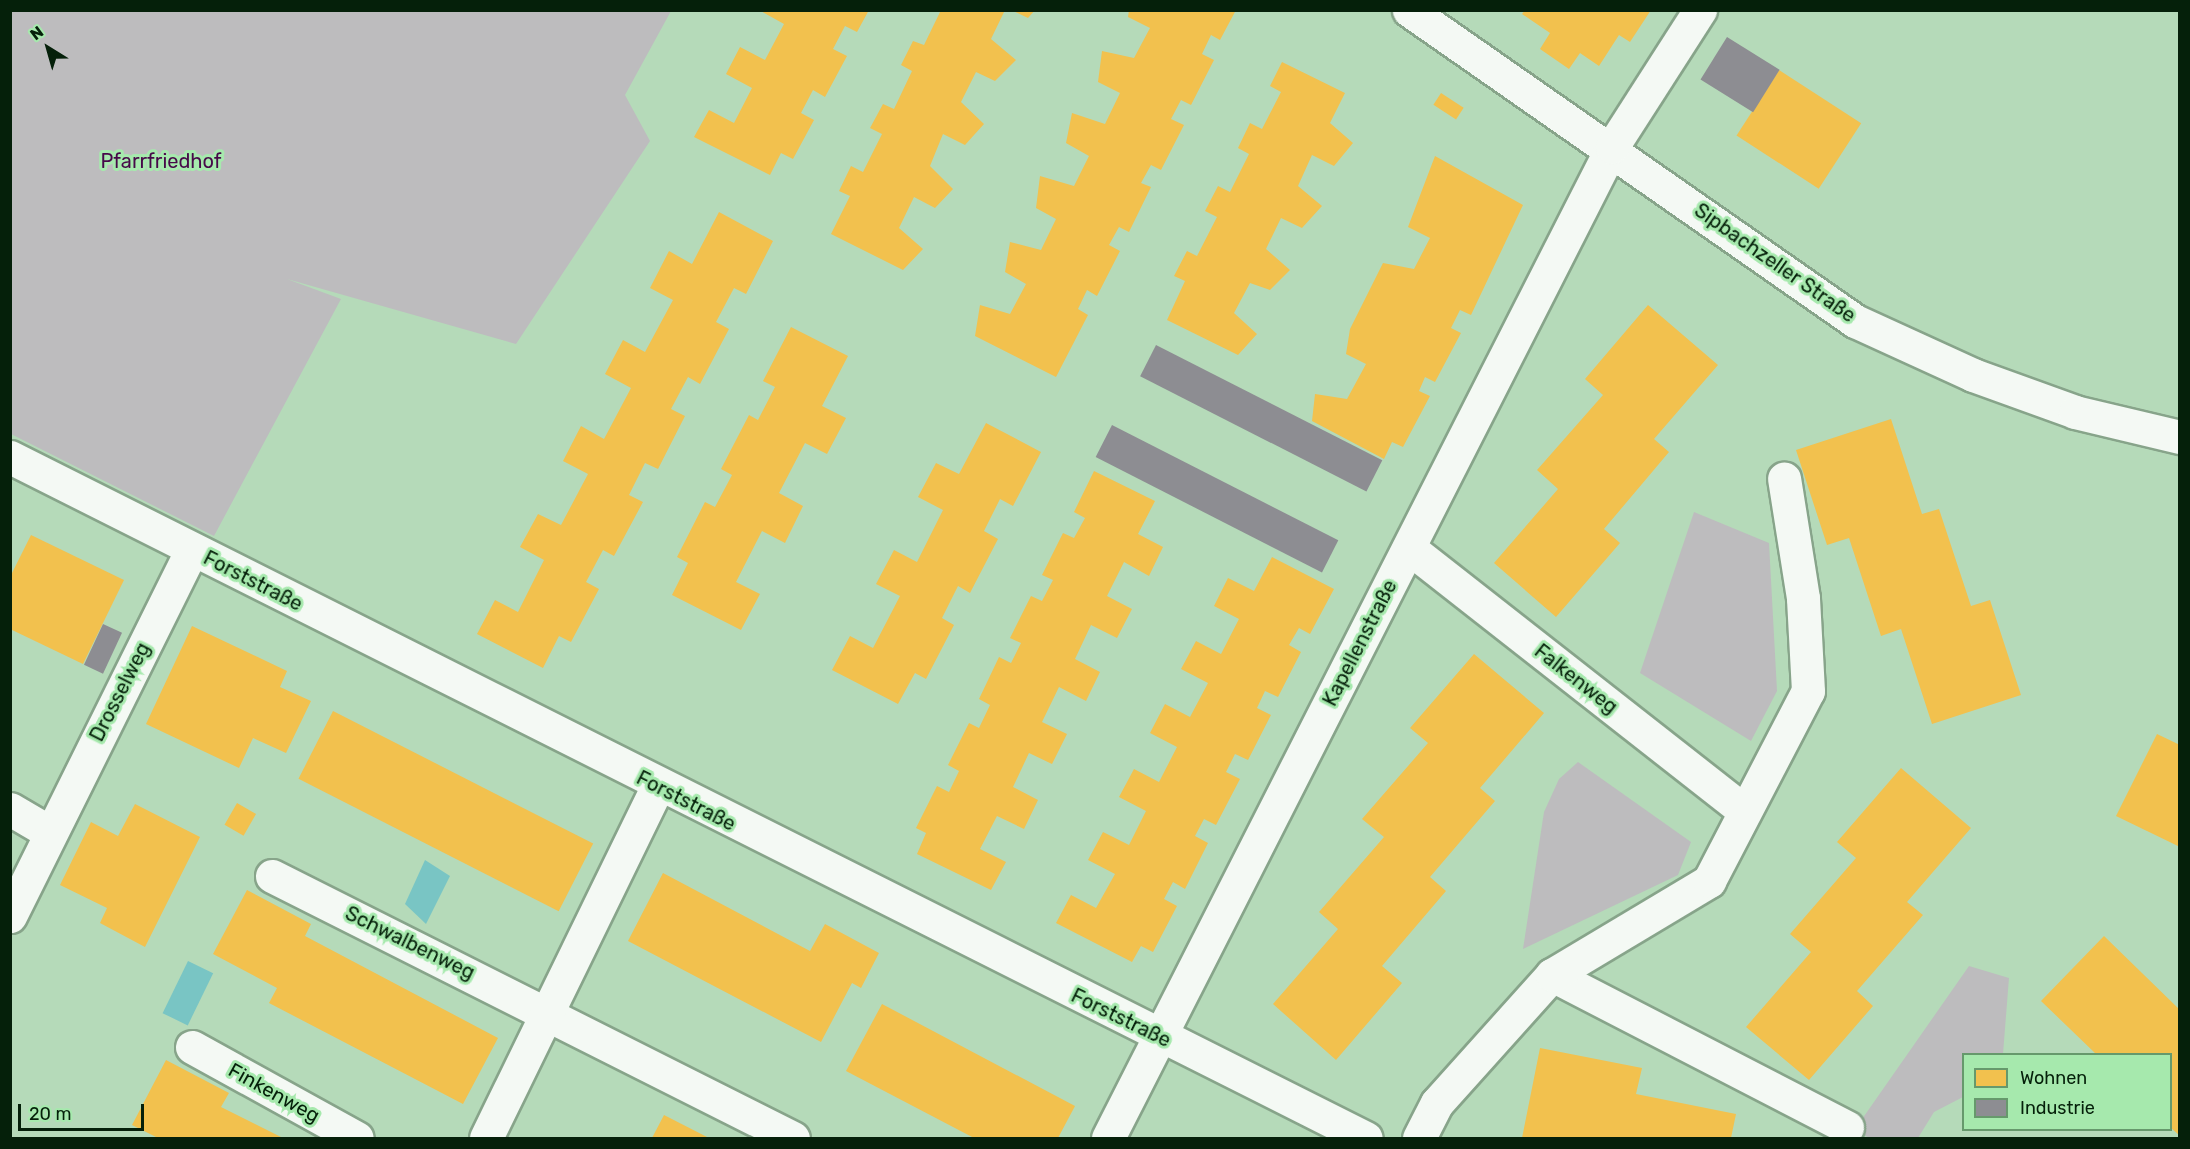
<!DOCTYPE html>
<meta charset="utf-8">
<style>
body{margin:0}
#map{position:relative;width:2190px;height:1149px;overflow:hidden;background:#b5dab9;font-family:Rubik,sans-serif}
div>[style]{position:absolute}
.green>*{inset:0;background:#bdbcbe}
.water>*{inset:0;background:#79c5c4;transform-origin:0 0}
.homes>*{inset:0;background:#f2c14e;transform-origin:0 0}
.industry>*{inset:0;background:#8d8d92;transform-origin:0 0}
.roads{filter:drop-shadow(2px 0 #87a48a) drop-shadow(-2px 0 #87a48a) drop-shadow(0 2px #87a48a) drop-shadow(0 -2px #87a48a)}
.minor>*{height:33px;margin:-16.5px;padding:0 16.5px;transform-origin:16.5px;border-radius:16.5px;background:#f4f9f4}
span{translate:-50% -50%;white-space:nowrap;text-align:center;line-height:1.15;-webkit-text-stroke:6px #a6e9ad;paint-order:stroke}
.park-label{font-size:20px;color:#470949}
.street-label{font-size:20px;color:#05200a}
.frame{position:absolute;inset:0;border:12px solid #05200a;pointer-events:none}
.legend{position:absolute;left:1962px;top:1053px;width:210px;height:78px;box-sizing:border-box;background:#a6e9ad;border:2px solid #66996c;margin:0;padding:8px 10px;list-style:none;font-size:18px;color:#05200a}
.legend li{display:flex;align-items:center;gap:12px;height:30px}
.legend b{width:30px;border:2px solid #66996c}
.north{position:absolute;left:18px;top:18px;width:60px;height:60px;-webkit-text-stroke:4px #a6e9ad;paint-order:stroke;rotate:323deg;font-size:16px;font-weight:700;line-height:24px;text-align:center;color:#05200a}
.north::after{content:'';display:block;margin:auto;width:21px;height:27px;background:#05200a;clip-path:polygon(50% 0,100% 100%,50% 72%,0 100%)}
.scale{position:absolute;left:18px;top:1104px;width:126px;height:27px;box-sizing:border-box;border:3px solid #05200a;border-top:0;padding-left:8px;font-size:18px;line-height:21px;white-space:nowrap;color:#05200a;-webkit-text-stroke:4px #a6e9ad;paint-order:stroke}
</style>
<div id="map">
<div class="green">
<i style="clip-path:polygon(10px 11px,11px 10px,671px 11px,625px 95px,650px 141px,516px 344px,287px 279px,341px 299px,214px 536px,11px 434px)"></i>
<i style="clip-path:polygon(1694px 512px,1769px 543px,1777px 691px,1751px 741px,1640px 673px)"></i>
<i style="clip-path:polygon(1578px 762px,1691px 842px,1678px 875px,1523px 949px,1544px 812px,1559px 779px)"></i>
<i style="clip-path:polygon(1969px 966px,2009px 978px,2003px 1054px,1964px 1054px,1963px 1097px,1934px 1112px,1918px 1138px,1871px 1138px,1853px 1132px)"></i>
</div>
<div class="water">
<i style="clip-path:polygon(425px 860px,450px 876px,426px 924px,405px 904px)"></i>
<i style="left:188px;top:961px;width:28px;height:58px;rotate:26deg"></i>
</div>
<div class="homes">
<i style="clip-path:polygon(759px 10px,869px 10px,857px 32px,845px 26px,833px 49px,847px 56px,825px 97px,813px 90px,801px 113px,814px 120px,793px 159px,781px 153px,770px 175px,694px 137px,709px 110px,734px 123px,752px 88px,726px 74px,740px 47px,765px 60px,784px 24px)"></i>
<i style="clip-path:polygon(941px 10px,1005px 10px,991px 39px,1016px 60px,995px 81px,976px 72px,961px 102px,984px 124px,965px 145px,943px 134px,930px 166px,953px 189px,935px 208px,914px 197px,899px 228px,923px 249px,903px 270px,831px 234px,850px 196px,839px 191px,851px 166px,863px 172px,882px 134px,870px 128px,883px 104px,894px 109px,912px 71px,901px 65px,913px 41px,924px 45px)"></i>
<i style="clip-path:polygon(1011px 10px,1035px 10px,1028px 18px)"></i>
<i style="clip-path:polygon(1129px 10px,1236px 10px,1220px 40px,1211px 35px,1202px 54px,1214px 60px,1191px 105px,1181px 100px,1171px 119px,1184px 125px,1161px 170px,1151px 165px,1141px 183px,1151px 187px,1129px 232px,1119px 227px,1109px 245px,1120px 251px,1097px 296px,1087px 290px,1078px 309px,1088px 315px,1056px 377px,975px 336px,980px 305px,1010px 314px,1026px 284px,1005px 272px,1010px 242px,1041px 250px,1056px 219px,1036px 208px,1040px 176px,1074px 186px,1089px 156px,1066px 143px,1072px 113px,1105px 124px,1120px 93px,1098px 82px,1102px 51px,1134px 58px,1150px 28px,1128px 17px)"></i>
<i style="clip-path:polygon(1525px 10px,1651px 10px,1630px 42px,1619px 35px,1599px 66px,1580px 53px,1569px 69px,1540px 49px,1550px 33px,1522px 14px)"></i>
<i style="clip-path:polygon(1282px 62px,1345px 93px,1330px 123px,1353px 143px,1334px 166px,1312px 155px,1298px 186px,1322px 206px,1302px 228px,1281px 218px,1266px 249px,1290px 270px,1270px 290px,1250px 283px,1234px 313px,1257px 334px,1238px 355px,1167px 320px,1185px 281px,1174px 276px,1187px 251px,1197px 256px,1217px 217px,1205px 211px,1218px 186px,1230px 192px,1249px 154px,1238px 148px,1250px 123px,1262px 129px,1281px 92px,1270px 86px)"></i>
<i style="left:1779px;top:70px;width:98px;height:78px;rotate:33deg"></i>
<i style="left:1441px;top:93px;width:27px;height:14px;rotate:33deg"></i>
<i style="clip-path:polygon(1435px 156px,1523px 205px,1471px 315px,1460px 310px,1451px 328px,1461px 333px,1435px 382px,1425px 377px,1419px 391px,1430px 396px,1403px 447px,1392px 442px,1384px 459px,1312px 421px,1315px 394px,1347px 399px,1366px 364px,1346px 354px,1350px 329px,1383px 263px,1414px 269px,1430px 238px,1408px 227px)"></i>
<i style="clip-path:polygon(719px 212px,773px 241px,746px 294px,734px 288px,716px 322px,729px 329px,700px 384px,688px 377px,671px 409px,685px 416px,658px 469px,645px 463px,629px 495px,643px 502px,614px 556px,603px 550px,586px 582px,599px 589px,571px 642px,559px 636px,543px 668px,477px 634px,495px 600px,518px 612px,544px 560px,520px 547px,538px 514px,561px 525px,588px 474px,563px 461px,581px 426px,604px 439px,631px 388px,605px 374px,623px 340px,645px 352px,673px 300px,650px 288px,669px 251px,692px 264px)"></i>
<i style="clip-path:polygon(1648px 305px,1718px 365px,1654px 439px,1669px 452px,1604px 529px,1620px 543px,1556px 617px,1494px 563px,1558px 489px,1537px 470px,1603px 395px,1585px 379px)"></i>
<i style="clip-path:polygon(791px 327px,848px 356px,822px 406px,846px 418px,827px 454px,805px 443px,779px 493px,803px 506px,785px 543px,762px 531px,736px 582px,760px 594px,741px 630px,672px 595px,688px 563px,677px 557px,705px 502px,715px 507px,732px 475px,721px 469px,749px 415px,758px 420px,775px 387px,763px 381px)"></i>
<i style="clip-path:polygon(1891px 419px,1922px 514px,1939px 509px,1971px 606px,1990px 600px,2021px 695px,1932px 724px,1901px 629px,1881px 636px,1849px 538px,1827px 545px,1796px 450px)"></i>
<i style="clip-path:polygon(986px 423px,1041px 452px,1013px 506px,1000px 499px,984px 531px,998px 539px,970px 593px,958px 586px,942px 618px,954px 625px,926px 679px,915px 673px,898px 704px,832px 670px,850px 636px,873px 648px,900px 596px,876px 584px,894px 550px,917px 562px,943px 510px,918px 497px,936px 463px,959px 474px)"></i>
<i style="clip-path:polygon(1094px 471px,1155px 501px,1138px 534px,1163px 547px,1149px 576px,1124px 562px,1107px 596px,1132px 609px,1117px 638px,1091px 625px,1075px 659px,1100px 672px,1086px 701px,1059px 687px,1042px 722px,1067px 734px,1052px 764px,1029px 753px,1013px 787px,1038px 800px,1024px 829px,997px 816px,980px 849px,1006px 862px,991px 890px,917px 854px,926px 833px,916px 828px,937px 786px,949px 792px,959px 771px,948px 765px,969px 723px,979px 728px,990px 705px,979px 699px,999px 657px,1011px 663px,1021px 643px,1010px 638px,1031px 596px,1042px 601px,1053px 580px,1042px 575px,1063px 533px,1074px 538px,1085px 518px,1074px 512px)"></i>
<i style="clip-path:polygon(31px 535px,124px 580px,83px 664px,10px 629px,10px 577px)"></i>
<i style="clip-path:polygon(1272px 557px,1334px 589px,1310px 634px,1299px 628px,1289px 645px,1301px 652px,1278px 697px,1265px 691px,1257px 708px,1271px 715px,1248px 760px,1235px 754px,1226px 772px,1240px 779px,1216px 825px,1204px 819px,1195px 836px,1208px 843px,1185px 889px,1173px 882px,1164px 899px,1177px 906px,1153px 952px,1141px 946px,1132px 962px,1056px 923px,1071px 895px,1096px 908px,1115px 874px,1088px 860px,1103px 832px,1129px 845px,1146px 811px,1119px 797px,1134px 769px,1159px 782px,1177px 747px,1150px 733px,1165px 704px,1190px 717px,1208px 683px,1181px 669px,1196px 641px,1221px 654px,1239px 619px,1214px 606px,1228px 578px,1254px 591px)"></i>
<i style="clip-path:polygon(192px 626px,287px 671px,280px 687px,311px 701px,286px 753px,253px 738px,239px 768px,146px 724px)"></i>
<i style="clip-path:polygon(1474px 654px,1544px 713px,1480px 788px,1495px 801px,1430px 877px,1446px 891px,1382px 966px,1402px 983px,1336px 1060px,1273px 1004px,1338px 929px,1319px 912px,1384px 837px,1362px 819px,1428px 743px,1410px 728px)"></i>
<i style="left:333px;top:711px;width:292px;height:76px;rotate:27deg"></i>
<i style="clip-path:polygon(2157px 734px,2180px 745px,2180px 847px,2116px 816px)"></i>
<i style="clip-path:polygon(1901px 768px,1971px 828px,1907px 902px,1923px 915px,1857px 991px,1873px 1006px,1809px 1080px,1746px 1027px,1811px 952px,1790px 934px,1856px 858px,1837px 842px)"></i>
<i style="left:237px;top:803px;width:22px;height:25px;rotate:30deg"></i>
<i style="clip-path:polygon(135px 804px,200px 837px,145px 947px,100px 923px,107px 908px,60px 885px,91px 822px,118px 836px)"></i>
<i style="clip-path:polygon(663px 873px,810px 951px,825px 924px,879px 953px,861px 988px,852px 983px,821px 1042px,628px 941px)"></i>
<i style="clip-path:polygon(247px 890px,311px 924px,305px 936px,498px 1038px,463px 1104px,269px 1003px,277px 988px,213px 954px)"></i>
<i style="clip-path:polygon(2104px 936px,2180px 1010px,2180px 1136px,2170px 1127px,2170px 1054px,2096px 1054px,2041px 1001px)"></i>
<i style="clip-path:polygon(882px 1004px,1075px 1106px,1058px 1138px,974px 1138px,846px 1071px)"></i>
<i style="clip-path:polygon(1540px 1048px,1642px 1068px,1636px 1094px,1736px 1114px,1731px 1138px,1522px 1138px)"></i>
<i style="clip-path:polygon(166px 1060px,229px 1093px,221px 1107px,283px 1138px,158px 1138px,132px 1125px)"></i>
<i style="clip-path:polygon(664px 1115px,709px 1138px,652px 1138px)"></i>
</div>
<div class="industry">
<i style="left:1727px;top:37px;width:62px;height:50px;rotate:32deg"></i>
<i style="left:1156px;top:345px;width:254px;height:35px;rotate:27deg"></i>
<i style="left:1112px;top:425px;width:254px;height:36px;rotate:27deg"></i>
<i style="left:103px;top:624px;width:21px;height:45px;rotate:25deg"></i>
</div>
<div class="roads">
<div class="minor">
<i style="left:1409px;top:10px;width:544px;rotate:34.89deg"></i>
<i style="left:1855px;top:321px;width:130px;rotate:24.6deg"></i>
<i style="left:1973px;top:375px;width:109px;rotate:19.9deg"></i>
<i style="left:2075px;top:412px;width:108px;rotate:13.4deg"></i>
<i style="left:10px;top:457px;width:1517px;rotate:26.67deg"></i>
<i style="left:1409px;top:548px;width:424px;rotate:38.1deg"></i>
<i style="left:10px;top:809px;width:45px;rotate:30.5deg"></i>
<i style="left:272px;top:876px;width:583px;rotate:26.7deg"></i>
<i style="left:10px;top:916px;width:407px;rotate:-63.6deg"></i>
<i style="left:1552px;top:975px;width:332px;rotate:27.3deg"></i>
<i style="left:192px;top:1047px;width:188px;rotate:28.9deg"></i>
<i style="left:486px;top:1138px;width:390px;rotate:-64deg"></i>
<i style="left:1108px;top:1138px;width:1112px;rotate:-63.04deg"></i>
<i style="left:1612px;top:147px;width:163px;rotate:-57.3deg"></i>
<i style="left:1419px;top:1138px;width:39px;rotate:-63deg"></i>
<i style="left:1437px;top:1103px;width:172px;rotate:-48.1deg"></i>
<i style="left:1552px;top:975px;width:183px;rotate:-30.9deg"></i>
<i style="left:1709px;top:881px;width:214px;rotate:-62.5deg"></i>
<i style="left:1808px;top:691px;width:93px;rotate:-93.1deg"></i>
<i style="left:1803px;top:598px;width:121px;rotate:-99deg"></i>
</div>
</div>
<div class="park-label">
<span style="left:161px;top:161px">Pfarrfriedhof</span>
</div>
<div class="street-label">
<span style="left:1775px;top:263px;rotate:35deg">Sipbachzeller Straße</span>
<span style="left:253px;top:581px;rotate:27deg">Forststraße</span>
<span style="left:1360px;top:643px;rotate:-63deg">Kapellenstraße</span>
<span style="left:1576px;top:679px;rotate:38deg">Falkenweg</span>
<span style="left:120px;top:692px;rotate:-63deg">Drosselweg</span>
<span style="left:686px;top:801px;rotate:27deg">Forststraße</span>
<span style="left:410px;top:943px;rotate:26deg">Schwalbenweg</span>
<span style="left:1121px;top:1018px;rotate:26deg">Forststraße</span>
<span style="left:274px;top:1093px;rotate:29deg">Finkenweg</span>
</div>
<div class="frame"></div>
<ul class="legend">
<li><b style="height:16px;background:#f2c14e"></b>Wohnen</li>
<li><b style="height:16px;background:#8d8d92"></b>Industrie</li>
</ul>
<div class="north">N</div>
<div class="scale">20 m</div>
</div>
